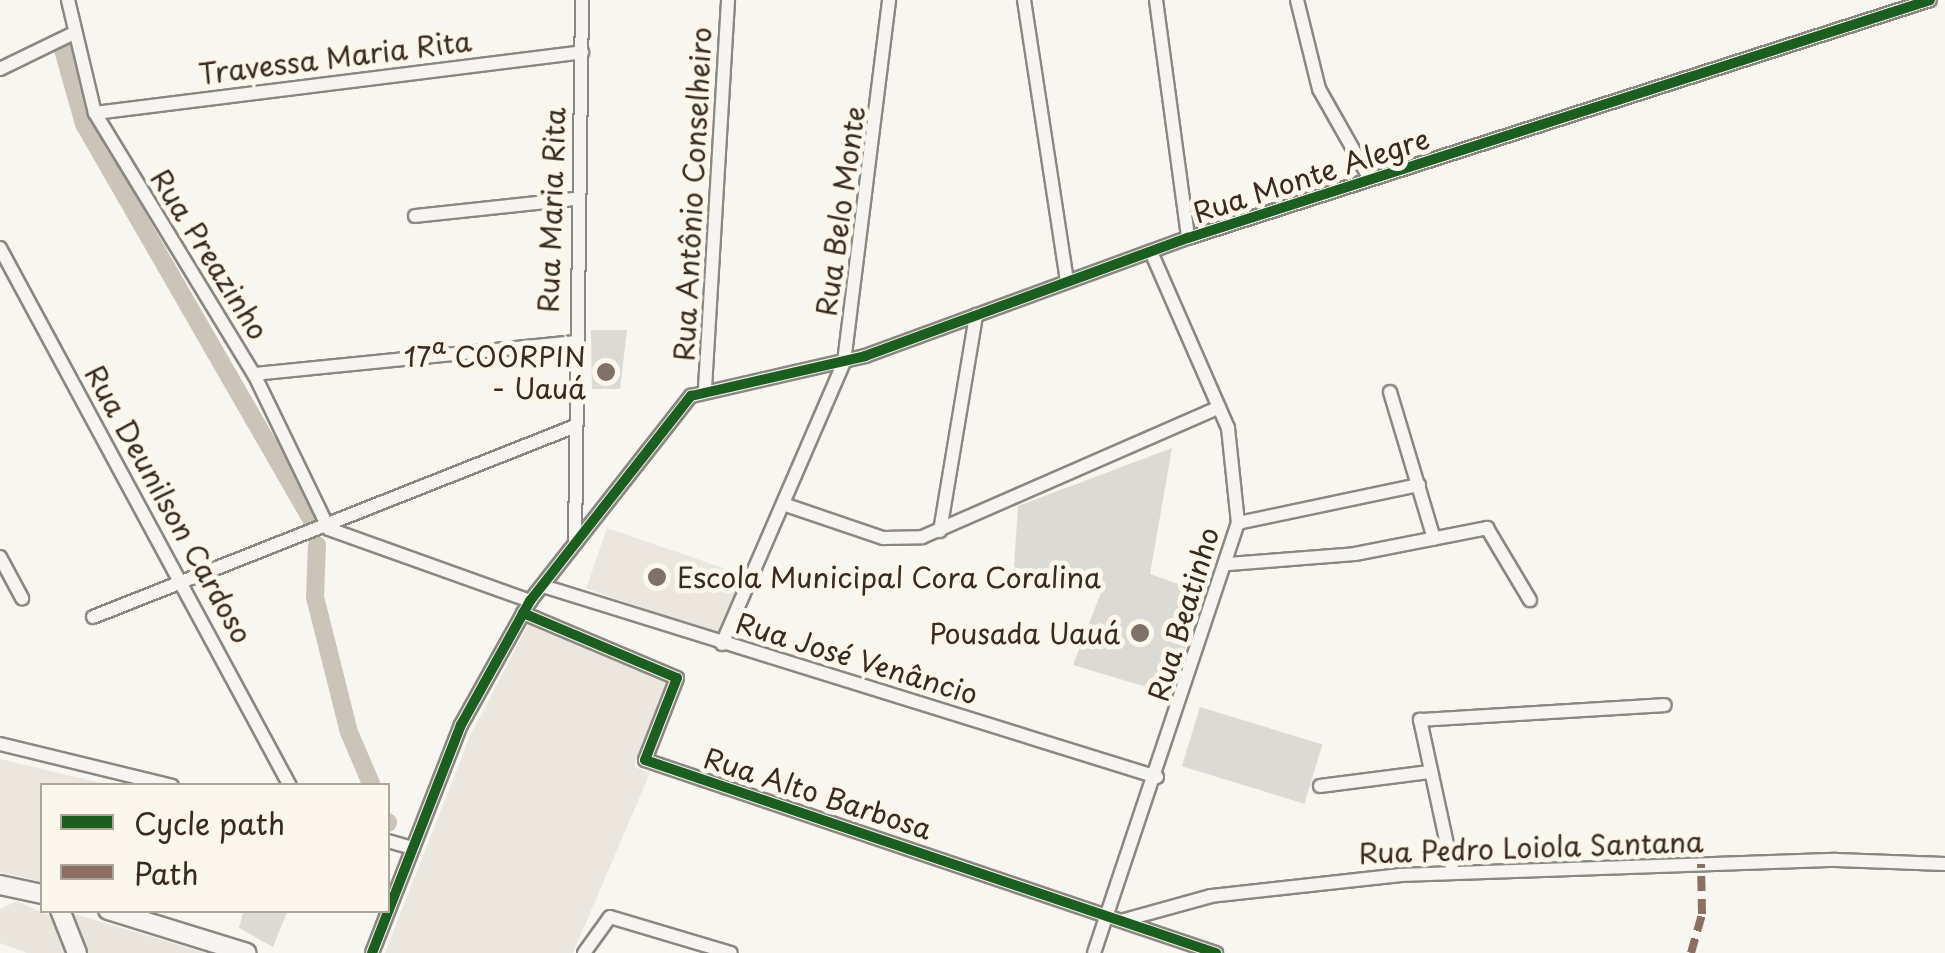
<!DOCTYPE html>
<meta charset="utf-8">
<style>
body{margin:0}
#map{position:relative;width:1945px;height:953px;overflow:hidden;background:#f8f6f0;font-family:"Playpen Sans",sans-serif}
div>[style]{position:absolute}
.built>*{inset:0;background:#ebe6de;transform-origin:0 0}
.green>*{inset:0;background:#eae6dd}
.canal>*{height:18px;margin:-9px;padding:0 9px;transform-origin:9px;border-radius:9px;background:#cac4b9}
.building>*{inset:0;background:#dcdad5;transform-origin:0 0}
.roads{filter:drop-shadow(2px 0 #8b8781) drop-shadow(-2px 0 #8b8781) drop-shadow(0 2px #8b8781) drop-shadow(0 -2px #8b8781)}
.street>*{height:12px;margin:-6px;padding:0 6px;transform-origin:6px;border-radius:6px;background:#f6f5f1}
.secondary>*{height:18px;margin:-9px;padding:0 9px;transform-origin:9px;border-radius:9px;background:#f6f5f1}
.quiet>*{height:8px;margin-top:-4px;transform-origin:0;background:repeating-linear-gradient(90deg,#8d6e63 0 15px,transparent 0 23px)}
.cycleway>*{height:10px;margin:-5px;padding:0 5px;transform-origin:5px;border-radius:5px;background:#1b5e20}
.dots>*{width:28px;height:28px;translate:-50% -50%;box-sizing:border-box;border:5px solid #fbf7ec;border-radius:50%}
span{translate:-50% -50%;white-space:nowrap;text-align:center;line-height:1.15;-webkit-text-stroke:10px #fbf7ec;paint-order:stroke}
.street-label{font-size:28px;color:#3b2a1e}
.poi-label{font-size:28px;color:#3b2a1e}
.right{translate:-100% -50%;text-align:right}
.left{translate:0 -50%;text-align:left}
.legend{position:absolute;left:40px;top:783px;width:350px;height:130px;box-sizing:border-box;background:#fbf7ec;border:2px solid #aea59a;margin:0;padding:12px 18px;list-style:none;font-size:30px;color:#3b2a1e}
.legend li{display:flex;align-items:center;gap:20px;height:50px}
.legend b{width:50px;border:2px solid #aea59a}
</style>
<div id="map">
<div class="built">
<i style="left:607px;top:528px;width:143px;height:64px;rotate:19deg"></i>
<i style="clip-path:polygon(528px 625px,666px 682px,634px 767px,650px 773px,573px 953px,385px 953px,470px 736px)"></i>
<i style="clip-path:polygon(0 759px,110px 785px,42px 786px,42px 882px,0 872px)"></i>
</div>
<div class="green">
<i style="clip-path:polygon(17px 901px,53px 917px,68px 953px,27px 953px,0 943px,0 909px)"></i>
<i style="clip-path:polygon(68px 912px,206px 953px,83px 953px)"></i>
</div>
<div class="canal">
<i style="left:62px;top:46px;width:81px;rotate:74.2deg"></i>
<i style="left:84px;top:124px;width:463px;rotate:60.1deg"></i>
<i style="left:317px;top:545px;width:52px;rotate:92.2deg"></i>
<i style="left:315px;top:597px;width:139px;rotate:75.9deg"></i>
<i style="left:349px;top:732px;width:59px;rotate:66.9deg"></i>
<i style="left:388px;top:822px;width:1px;rotate:90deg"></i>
</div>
<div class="building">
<i style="clip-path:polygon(591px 330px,627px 330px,620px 389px,592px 389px)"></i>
<i style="clip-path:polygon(1172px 448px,1150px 574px,1204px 593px,1170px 694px,1073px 665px,1102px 590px,1014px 567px,1018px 506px)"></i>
<i style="left:1200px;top:707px;width:128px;height:62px;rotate:17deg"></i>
<i style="clip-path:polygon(244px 910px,288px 910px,273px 947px,239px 928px)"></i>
</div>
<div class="roads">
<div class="street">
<i style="left:68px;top:0;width:116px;rotate:76.6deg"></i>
<i style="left:95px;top:113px;width:306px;rotate:58.7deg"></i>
<i style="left:254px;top:374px;width:172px;rotate:64.2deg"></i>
<i style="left:1024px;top:0;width:284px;rotate:81.3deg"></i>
<i style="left:1156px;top:0;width:240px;rotate:82.3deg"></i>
<i style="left:1297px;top:0;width:92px;rotate:76.1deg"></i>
<i style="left:1319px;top:89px;width:103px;rotate:60.5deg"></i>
<i style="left:0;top:69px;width:82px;rotate:-25.9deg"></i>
<i style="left:95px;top:113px;width:491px;rotate:-7.1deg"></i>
<i style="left:415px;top:216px;width:161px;rotate:-6.1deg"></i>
<i style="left:0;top:248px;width:611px;rotate:61.67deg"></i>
<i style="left:254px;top:374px;width:320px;rotate:-5.7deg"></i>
<i style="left:705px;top:388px;width:389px;rotate:-86.6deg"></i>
<i style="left:1390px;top:392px;width:153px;rotate:73.3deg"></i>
<i style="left:783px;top:504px;width:106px;rotate:18.8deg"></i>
<i style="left:883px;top:538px;width:39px;rotate:-1deg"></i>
<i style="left:922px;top:537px;width:324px;rotate:-23.6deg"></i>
<i style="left:1238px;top:523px;width:185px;rotate:-11.9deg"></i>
<i style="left:329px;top:529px;width:214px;rotate:19.7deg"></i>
<i style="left:940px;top:531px;width:219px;rotate:-80.5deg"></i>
<i style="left:575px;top:542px;width:542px;rotate:-89.26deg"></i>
<i style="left:0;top:557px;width:47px;rotate:61.8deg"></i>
<i style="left:1229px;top:564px;width:126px;rotate:-4.5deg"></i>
<i style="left:1355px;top:554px;width:135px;rotate:-11.1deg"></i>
<i style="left:1487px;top:528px;width:84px;rotate:59.2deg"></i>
<i style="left:543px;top:586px;width:643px;rotate:17.28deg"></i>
<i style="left:523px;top:613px;width:167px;rotate:22.9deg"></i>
<i style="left:677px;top:678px;width:88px;rotate:111.3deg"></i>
<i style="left:645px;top:760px;width:603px;rotate:18.68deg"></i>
<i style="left:93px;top:617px;width:516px;rotate:-21.6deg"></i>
<i style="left:722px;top:644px;width:307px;rotate:-66.6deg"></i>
<i style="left:844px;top:362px;width:365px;rotate:-82.9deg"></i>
<i style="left:0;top:744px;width:177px;rotate:13.7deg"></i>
<i style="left:1320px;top:786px;width:110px;rotate:-7.3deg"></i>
<i style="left:388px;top:841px;width:26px;rotate:16deg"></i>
<i style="left:1453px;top:872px;width:156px;rotate:-102.2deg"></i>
<i style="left:1420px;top:720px;width:245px;rotate:-3.5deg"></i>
<i style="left:1124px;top:920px;width:90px;rotate:-15.4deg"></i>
<i style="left:1211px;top:896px;width:190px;rotate:-6.3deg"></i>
<i style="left:1400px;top:875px;width:436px;rotate:-2deg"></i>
<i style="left:1836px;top:860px;width:109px;rotate:2.1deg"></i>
<i style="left:372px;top:953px;width:245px;rotate:-68.7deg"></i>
<i style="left:461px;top:725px;width:142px;rotate:-60.9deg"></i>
<i style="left:530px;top:601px;width:261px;rotate:-51.9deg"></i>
<i style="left:691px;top:396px;width:179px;rotate:-12.9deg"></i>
<i style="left:865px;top:356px;width:344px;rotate:-20.1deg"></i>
<i style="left:1188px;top:238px;width:779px;rotate:-17.78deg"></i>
<i style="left:584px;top:953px;width:44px;rotate:-54.2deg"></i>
<i style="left:610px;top:917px;width:126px;rotate:16.6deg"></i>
<i style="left:1094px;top:953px;width:453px;rotate:-71.5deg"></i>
<i style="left:1238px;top:523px;width:96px;rotate:-96deg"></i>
<i style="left:1228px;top:428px;width:192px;rotate:-113.6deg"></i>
</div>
<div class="secondary">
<i style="left:0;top:885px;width:43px;rotate:12.1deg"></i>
<i style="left:60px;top:910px;width:46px;rotate:68.4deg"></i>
<i style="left:108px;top:910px;width:145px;rotate:17.2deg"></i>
</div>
</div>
<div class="quiet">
<i style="left:1691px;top:953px;width:41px;rotate:-74.2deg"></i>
<i style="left:1702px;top:914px;width:50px;rotate:-91.1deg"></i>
</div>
<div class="cycleway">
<i style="left:523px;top:613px;width:167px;rotate:22.9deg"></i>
<i style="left:677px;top:678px;width:88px;rotate:111.3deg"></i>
<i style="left:645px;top:760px;width:603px;rotate:18.68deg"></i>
<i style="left:372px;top:953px;width:245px;rotate:-68.7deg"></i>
<i style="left:461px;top:725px;width:142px;rotate:-60.9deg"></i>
<i style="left:530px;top:601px;width:261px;rotate:-51.9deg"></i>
<i style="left:691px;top:396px;width:179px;rotate:-12.9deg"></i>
<i style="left:865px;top:356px;width:344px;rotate:-20.1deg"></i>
<i style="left:1188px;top:238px;width:779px;rotate:-17.78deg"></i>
</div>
<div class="dots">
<i style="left:606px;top:372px;background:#7d7168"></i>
<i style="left:657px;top:577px;background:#7d7168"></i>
<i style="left:1140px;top:633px;background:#7d7168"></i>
</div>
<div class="street-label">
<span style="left:335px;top:57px;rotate:-7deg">Travessa Maria Rita</span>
<span style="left:1311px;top:175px;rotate:-18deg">Rua Monte Alegre</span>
<span style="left:692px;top:194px;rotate:-87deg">Rua Antônio Conselheiro</span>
<span style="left:551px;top:210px;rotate:-88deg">Rua Maria Rita</span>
<span style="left:840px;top:211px;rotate:-82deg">Rua Belo Monte</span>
<span style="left:210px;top:254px;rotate:58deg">Rua Preazinho</span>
<span style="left:169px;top:504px;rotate:61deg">Rua Deunilson Cardoso</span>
<span style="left:1183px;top:614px;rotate:-73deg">Rua Beatinho</span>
<span style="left:857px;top:658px;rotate:17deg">Rua José Venâncio</span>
<span style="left:818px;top:793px;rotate:18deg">Rua Alto Barbosa</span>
<span style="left:1531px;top:847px;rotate:-2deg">Rua Pedro Loiola Santana</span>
</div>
<div class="poi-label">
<span class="right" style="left:586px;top:372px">17ª COORPIN<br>- Uauá</span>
<span class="left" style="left:677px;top:577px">Escola Municipal Cora Coralina</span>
<span class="right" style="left:1120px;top:633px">Pousada Uauá</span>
</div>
<ul class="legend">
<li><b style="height:12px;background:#1b5e20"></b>Cycle path</li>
<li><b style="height:12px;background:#8d6e63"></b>Path</li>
</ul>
</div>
